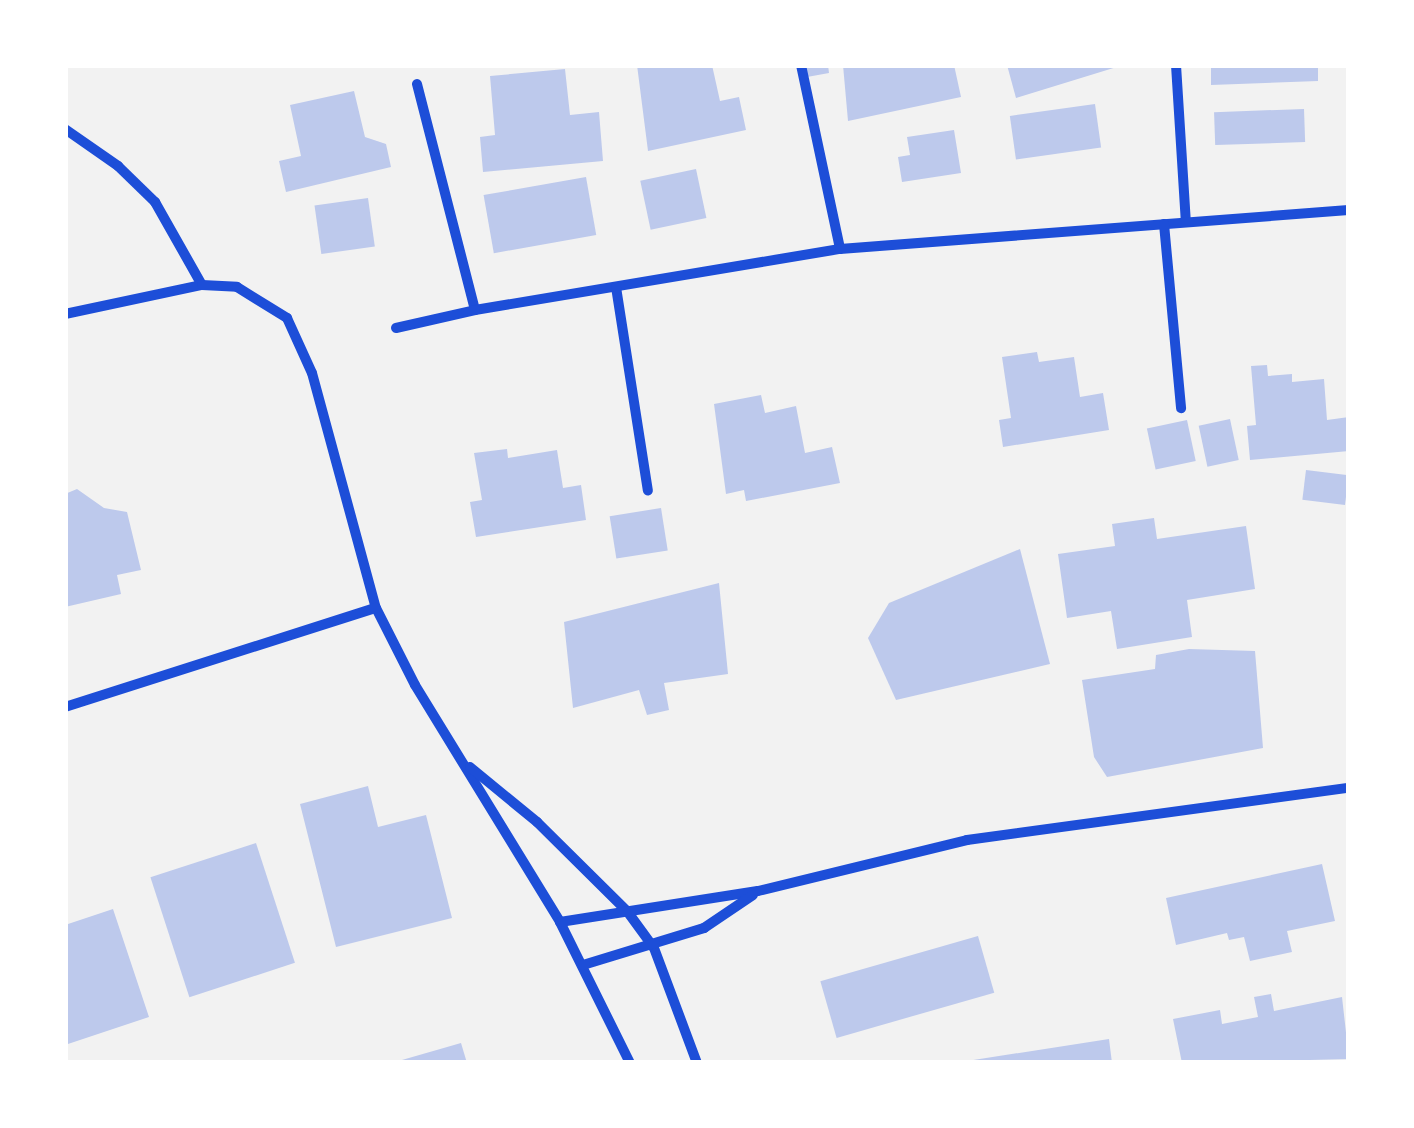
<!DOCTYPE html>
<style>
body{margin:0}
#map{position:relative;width:1414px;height:1128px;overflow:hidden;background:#f2f2f2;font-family:"PT Sans Narrow",sans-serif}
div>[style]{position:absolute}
.building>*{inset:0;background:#bdc9ec;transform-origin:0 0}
.minor>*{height:10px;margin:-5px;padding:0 5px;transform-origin:5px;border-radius:5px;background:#1d4ed8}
span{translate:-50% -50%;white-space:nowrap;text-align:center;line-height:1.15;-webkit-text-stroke:8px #fff;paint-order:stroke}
.frame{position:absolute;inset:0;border:68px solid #fff;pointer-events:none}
</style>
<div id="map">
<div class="building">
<i style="clip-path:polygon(637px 65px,712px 65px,720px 101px,739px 97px,746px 130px,648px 151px)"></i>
<i style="clip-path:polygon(805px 65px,828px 65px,829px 73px,807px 77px)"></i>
<i style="clip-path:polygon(843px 65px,954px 65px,961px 97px,848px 121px)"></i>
<i style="clip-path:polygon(1007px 65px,1120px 65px,1120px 66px,1016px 98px)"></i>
<i style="clip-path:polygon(1211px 65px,1318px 65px,1318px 81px,1211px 85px)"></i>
<i style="clip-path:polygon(565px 69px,570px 115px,599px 112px,603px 161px,483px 172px,480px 137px,495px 135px,490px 76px)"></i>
<i style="clip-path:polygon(354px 91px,365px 137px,386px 144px,391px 167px,286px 192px,279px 161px,301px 156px,290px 105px)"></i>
<i style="left:1095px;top:104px;width:44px;height:86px;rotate:82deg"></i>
<i style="left:1304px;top:109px;width:33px;height:90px;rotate:88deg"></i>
<i style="clip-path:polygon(954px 130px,961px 173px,902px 182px,898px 157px,910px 155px,907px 137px)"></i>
<i style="left:696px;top:169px;width:50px;height:57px;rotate:78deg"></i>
<i style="left:586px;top:177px;width:59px;height:104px;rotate:80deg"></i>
<i style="left:368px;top:198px;width:49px;height:54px;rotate:82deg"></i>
<i style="clip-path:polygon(1037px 352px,1039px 362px,1074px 357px,1080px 397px,1103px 393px,1109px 430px,1003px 447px,999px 420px,1011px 418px,1002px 357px)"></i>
<i style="clip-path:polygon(1267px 365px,1268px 376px,1292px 374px,1292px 382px,1324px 379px,1327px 420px,1349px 417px,1349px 451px,1250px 460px,1247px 426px,1256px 425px,1251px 366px)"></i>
<i style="clip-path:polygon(761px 395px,765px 413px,796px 406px,805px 453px,832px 447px,840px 483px,746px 501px,744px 490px,726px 494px,714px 404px)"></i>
<i style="left:1230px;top:419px;width:42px;height:32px;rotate:78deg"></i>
<i style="left:1187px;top:420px;width:42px;height:41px;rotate:78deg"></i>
<i style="clip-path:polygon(507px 449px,508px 458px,557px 450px,563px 488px,581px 485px,586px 520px,476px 537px,470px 502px,482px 500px,474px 453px)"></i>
<i style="left:1306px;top:470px;width:43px;height:30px;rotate:7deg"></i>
<i style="clip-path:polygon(77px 489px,104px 508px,127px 512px,141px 570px,117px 575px,121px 594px,65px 607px,65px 494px)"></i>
<i style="left:661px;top:508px;width:43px;height:52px;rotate:81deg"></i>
<i style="clip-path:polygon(1154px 518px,1157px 539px,1246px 526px,1255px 589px,1187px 600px,1192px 637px,1117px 649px,1111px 611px,1067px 618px,1058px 554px,1115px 546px,1112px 524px)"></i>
<i style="clip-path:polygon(1020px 549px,1050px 664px,896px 700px,868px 638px,889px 603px)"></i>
<i style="clip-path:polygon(719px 583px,728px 674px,664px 683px,669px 710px,647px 715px,639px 690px,573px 708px,564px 622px)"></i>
<i style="clip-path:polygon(1189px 649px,1255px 651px,1263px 748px,1107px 777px,1094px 757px,1082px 680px,1155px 669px,1156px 655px)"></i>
<i style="clip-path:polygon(368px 786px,378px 827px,426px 815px,452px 918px,336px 947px,300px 804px)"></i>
<i style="left:256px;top:843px;width:126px;height:111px;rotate:72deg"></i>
<i style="clip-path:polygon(1322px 864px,1335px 921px,1287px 931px,1292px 952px,1250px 961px,1244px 937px,1229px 940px,1227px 933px,1176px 945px,1166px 898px)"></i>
<i style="clip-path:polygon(113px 909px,149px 1017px,65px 1045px,65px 925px)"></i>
<i style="left:978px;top:936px;width:59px;height:164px;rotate:74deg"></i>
<i style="clip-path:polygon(1271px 994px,1274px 1011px,1342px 997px,1349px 1059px,1182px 1063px,1173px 1019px,1220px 1010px,1222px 1024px,1258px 1017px,1254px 997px)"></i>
<i style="clip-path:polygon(1109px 1039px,1112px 1063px,967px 1063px,967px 1061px)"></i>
<i style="clip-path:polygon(461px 1043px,467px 1063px,396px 1063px,395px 1062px)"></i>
</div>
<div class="minor">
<i style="left:801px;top:65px;width:188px;rotate:78deg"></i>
<i style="left:1176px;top:65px;width:157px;rotate:86.4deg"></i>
<i style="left:417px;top:84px;width:233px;rotate:75.6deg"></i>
<i style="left:475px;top:310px;width:370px;rotate:-9.5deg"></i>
<i style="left:840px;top:249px;width:510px;rotate:-4.38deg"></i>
<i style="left:65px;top:129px;width:65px;rotate:34.9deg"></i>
<i style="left:118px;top:166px;width:52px;rotate:44.2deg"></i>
<i style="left:155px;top:202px;width:95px;rotate:60.5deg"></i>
<i style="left:1164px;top:224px;width:185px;rotate:84.7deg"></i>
<i style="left:616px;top:287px;width:206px;rotate:81.1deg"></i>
<i style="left:65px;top:314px;width:140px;rotate:-12deg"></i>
<i style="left:202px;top:285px;width:35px;rotate:3deg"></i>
<i style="left:237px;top:287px;width:59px;rotate:31.8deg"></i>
<i style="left:287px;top:318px;width:60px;rotate:65.6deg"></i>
<i style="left:312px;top:373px;width:244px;rotate:74.8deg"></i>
<i style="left:376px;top:608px;width:86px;rotate:63.1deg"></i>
<i style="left:415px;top:685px;width:278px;rotate:58.5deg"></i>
<i style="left:560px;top:922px;width:157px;rotate:63.6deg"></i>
<i style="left:396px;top:328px;width:81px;rotate:-12.8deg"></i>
<i style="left:65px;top:707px;width:326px;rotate:-17.7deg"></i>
<i style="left:470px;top:767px;width:87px;rotate:39.4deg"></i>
<i style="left:537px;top:822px;width:127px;rotate:44.7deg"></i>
<i style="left:627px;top:911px;width:46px;rotate:53.9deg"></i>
<i style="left:654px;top:948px;width:123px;rotate:69.5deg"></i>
<i style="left:560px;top:922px;width:200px;rotate:-8.9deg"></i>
<i style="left:758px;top:891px;width:215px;rotate:-13.7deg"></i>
<i style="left:967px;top:840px;width:386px;rotate:-7.8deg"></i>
<i style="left:583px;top:965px;width:127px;rotate:-17deg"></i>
<i style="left:704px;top:928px;width:59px;rotate:-34deg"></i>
</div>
<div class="frame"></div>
</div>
